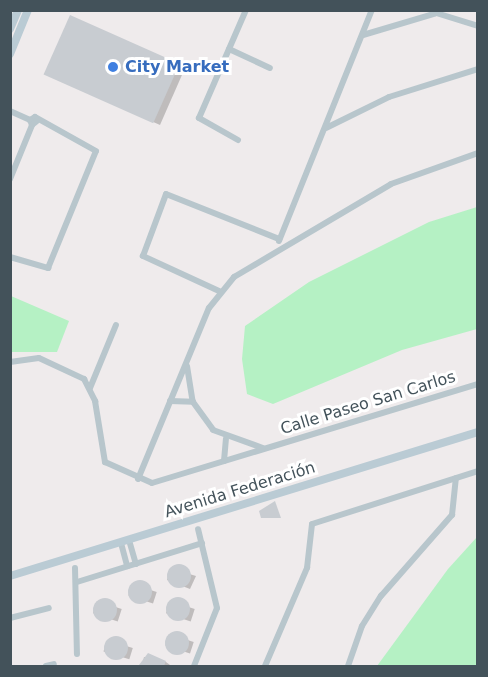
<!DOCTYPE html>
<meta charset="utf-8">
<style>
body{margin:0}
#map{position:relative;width:488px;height:677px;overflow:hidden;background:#efebec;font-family:"DejaVu Sans",sans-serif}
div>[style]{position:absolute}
.green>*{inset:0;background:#b5f1c4}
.shadow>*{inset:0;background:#0003;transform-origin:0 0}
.building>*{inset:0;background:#c8ccd1;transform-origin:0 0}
.round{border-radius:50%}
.street>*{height:6px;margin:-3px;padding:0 3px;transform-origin:3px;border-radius:3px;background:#b8c6cc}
.secondary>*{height:8px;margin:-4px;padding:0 4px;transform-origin:4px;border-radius:4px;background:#bacbd4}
.dots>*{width:16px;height:16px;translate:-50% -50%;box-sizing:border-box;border:3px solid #fff;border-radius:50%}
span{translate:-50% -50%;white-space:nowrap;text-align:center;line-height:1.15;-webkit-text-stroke:6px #fff;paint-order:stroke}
.shop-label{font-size:16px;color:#366cbe;font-weight:700}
.left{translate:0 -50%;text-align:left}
.street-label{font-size:16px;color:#43525a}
.frame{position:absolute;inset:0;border:12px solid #43525a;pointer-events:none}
</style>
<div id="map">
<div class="green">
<i style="clip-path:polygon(477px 207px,477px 329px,402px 350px,273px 404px,247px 394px,242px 359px,245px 326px,309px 282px,429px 222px)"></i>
<i style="clip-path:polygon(11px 296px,69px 321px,57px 352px,11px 352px)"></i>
<i style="clip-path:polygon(477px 537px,476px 666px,377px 666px,448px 569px)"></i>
</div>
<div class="shadow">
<i style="clip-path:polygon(179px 65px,185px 68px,160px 125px,52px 77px)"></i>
<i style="clip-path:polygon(170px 568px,196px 576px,190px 589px,167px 580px)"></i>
<i style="left:132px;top:584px;width:26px;height:12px;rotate:18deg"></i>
<i style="left:97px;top:601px;width:26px;height:13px;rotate:18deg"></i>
<i style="left:170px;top:601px;width:26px;height:13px;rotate:18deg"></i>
<i style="left:169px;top:634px;width:26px;height:12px;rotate:18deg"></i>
<i style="left:107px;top:640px;width:27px;height:12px;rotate:17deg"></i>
<i style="clip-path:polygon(144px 657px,166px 662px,170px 665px,142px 666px)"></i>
</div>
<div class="building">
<i style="left:70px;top:15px;width:120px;height:65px;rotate:24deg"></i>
<i style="clip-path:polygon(275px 501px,281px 518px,261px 518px,259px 511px)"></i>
<i class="round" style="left:167px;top:564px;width:24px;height:24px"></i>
<i class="round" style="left:128px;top:580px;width:24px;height:24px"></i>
<i class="round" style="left:166px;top:597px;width:24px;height:24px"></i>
<i class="round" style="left:93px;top:598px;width:24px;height:24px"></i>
<i class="round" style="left:165px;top:631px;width:24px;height:24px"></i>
<i class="round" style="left:104px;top:636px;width:24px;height:24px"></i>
<i style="clip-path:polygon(148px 653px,166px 661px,164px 666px,139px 665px)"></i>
</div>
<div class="street">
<i style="left:433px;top:12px;width:47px;rotate:17.3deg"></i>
<i style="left:363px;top:35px;width:74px;rotate:-16.5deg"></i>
<i style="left:229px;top:49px;width:45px;rotate:24.9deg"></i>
<i style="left:10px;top:111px;width:22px;rotate:24deg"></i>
<i style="left:326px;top:128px;width:70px;rotate:-26.2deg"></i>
<i style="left:389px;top:97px;width:93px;rotate:-17.5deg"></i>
<i style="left:238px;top:140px;width:45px;rotate:-150.6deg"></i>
<i style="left:199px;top:118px;width:118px;rotate:-66.5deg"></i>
<i style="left:10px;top:179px;width:58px;rotate:-67.8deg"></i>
<i style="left:279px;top:241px;width:249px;rotate:-68.1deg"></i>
<i style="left:10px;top:257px;width:40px;rotate:16deg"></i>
<i style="left:48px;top:268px;width:126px;rotate:-67.7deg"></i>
<i style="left:96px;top:151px;width:70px;rotate:-150.9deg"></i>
<i style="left:35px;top:117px;width:6px;rotate:149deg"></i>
<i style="left:30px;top:120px;width:5px;rotate:68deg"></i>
<i style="left:32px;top:125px;width:6px;rotate:-39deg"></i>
<i style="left:219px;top:291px;width:84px;rotate:-155.3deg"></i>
<i style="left:143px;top:256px;width:66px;rotate:-69.6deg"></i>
<i style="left:166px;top:194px;width:122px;rotate:21.7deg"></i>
<i style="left:10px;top:362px;width:29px;rotate:-8deg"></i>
<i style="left:39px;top:358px;width:50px;rotate:25deg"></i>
<i style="left:84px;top:379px;width:25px;rotate:63deg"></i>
<i style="left:95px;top:401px;width:62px;rotate:80.7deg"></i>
<i style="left:105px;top:462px;width:51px;rotate:24.1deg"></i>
<i style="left:152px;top:483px;width:341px;rotate:-16.9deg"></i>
<i style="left:187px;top:366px;width:36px;rotate:81deg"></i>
<i style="left:193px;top:402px;width:34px;rotate:54deg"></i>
<i style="left:213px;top:430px;width:53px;rotate:19.8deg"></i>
<i style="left:90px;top:388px;width:68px;rotate:-67.6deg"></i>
<i style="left:170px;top:401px;width:23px;rotate:2deg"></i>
<i style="left:224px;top:461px;width:22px;rotate:-85deg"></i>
<i style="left:138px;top:479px;width:185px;rotate:-67.5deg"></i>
<i style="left:209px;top:308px;width:40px;rotate:-51deg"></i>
<i style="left:234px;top:277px;width:182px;rotate:-30.6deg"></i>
<i style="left:391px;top:184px;width:92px;rotate:-19.6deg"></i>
<i style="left:129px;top:540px;width:25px;rotate:74deg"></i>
<i style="left:121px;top:543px;width:24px;rotate:75deg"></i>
<i style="left:75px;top:568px;width:86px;rotate:88.7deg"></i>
<i style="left:77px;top:582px;width:131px;rotate:-17.3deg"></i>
<i style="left:10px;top:618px;width:40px;rotate:-14.4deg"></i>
<i style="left:46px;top:666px;width:8px;rotate:-14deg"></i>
<i style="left:194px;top:666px;width:62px;rotate:-68.4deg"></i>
<i style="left:217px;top:608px;width:81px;rotate:-103.5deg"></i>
<i style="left:265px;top:666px;width:107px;rotate:-66.8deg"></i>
<i style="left:307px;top:568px;width:44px;rotate:-83.5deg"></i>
<i style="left:312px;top:524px;width:174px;rotate:-17.7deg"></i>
<i style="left:348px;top:666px;width:42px;rotate:-70.7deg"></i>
<i style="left:362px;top:626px;width:36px;rotate:-58deg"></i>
<i style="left:381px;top:596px;width:108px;rotate:-48.8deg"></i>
<i style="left:452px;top:515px;width:37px;rotate:-84deg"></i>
</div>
<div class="secondary">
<i style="left:10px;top:29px;width:21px;rotate:-67deg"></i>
<i style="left:10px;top:54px;width:48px;rotate:-67.8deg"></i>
<i style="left:10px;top:576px;width:490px;rotate:-17.1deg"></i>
</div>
<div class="dots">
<i style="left:113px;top:67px;background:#3f7fe0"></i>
</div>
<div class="shop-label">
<span class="left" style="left:125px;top:67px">City Market</span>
</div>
<div class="street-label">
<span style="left:368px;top:403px;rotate:-17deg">Calle Paseo San Carlos</span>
<span style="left:240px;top:490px;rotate:-17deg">Avenida Federación</span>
</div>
<div class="frame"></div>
</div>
